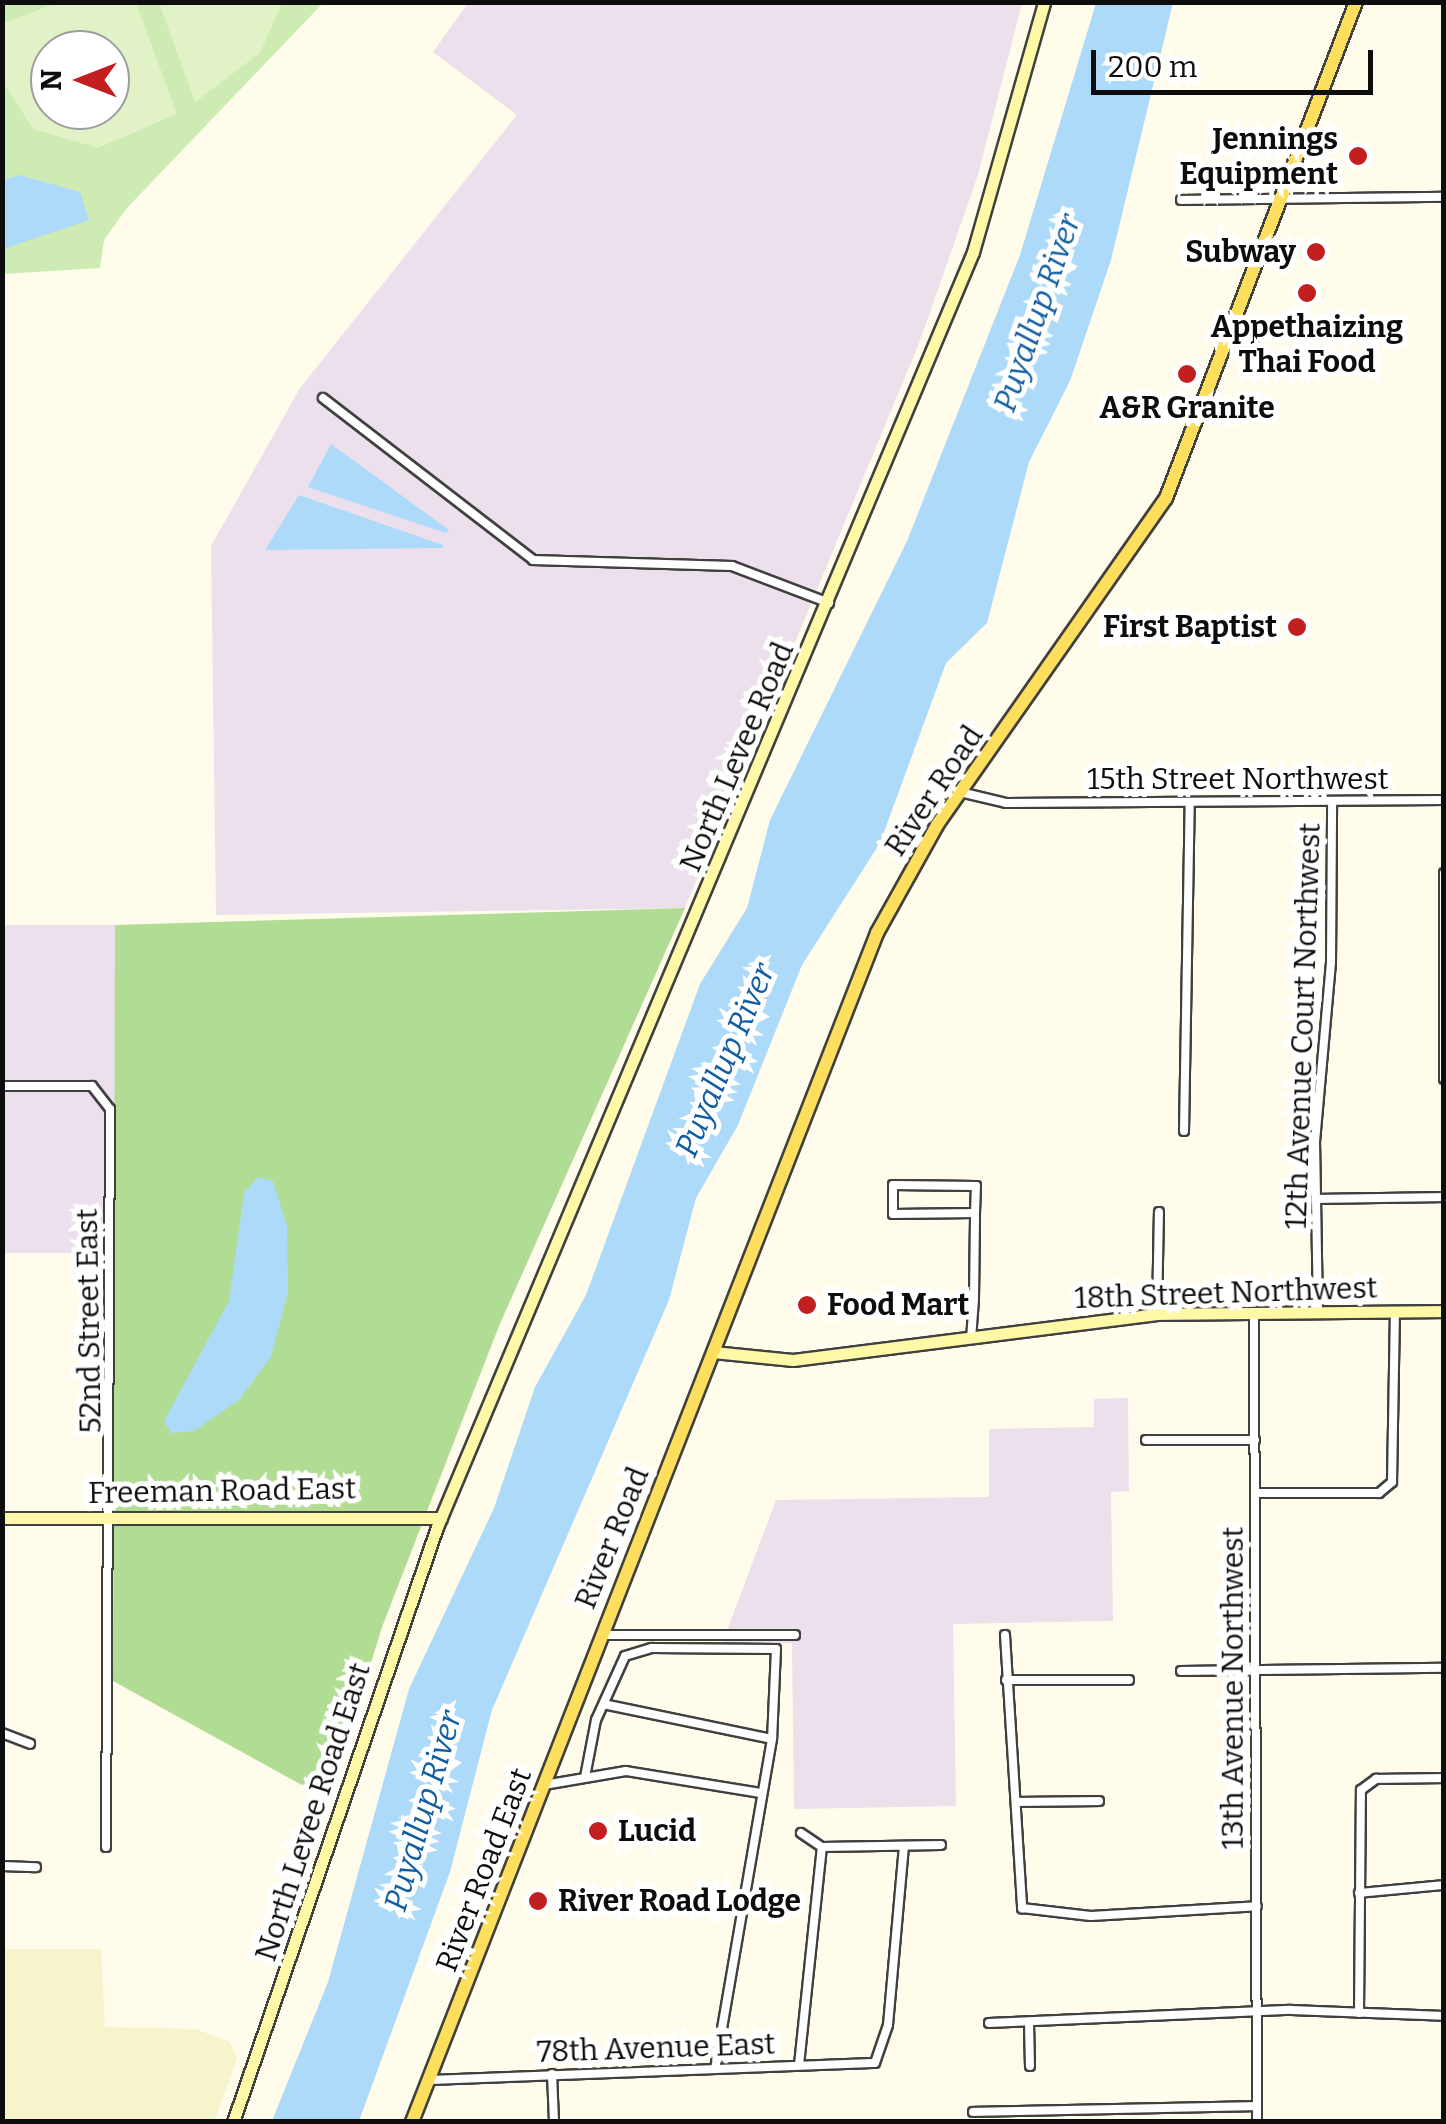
<!DOCTYPE html>
<style>
body{margin:0}
#map{position:relative;width:1446px;height:2124px;overflow:hidden;background:#fffcec;font-family:Bitter,serif}
div>[style]{position:absolute}
.industrial>*{inset:0;background:#ebe0ec;transform-origin:0 0}
.farmland>*{inset:0;background:#f6f4cb}
.green>*{inset:0;background:#ceebb4}
.forest>*{inset:0;background:#b1dc93}
.pitch>*{inset:0;background:#e1f2c6}
.water>*{inset:0;background:#aedaf9}
.roads{filter:drop-shadow(2px 0 #404040) drop-shadow(-2px 0 #404040) drop-shadow(0 2px #404040) drop-shadow(0 -2px #404040)}
.street>*{height:8px;margin:-4px;padding:0 4px;transform-origin:4px;border-radius:4px;background:#fff}
.secondary>*{height:11px;margin:-5.5px;padding:0 5.5px;transform-origin:5.5px;border-radius:5.5px;background:#fff9a7}
.primary>*{height:12px;margin:-6px;padding:0 6px;transform-origin:6px;border-radius:6px;background:#fede5d}
.dots>*{width:28px;height:28px;translate:-50% -50%;box-sizing:border-box;border:5px solid #fff;border-radius:50%}
span{translate:-50% -50%;white-space:nowrap;text-align:center;line-height:1.15;-webkit-text-stroke:10px #fff;paint-order:stroke}
.poi-label{font-size:30px;color:#0d0d0d;font-weight:700}
.right{translate:-100% -50%;text-align:right}
.left{translate:0 -50%;text-align:left}
.street-label{font-size:30px;color:#0d0d0d}
.water-label{font-size:32px;color:#115da3;font-style:italic}
.frame{position:absolute;inset:0;border:5px solid #0d0d0d;pointer-events:none}
.north{position:absolute;left:30px;top:30px;width:100px;height:100px;box-sizing:border-box;background:#fff;border:2px solid #9e9e9e;border-radius:50%;rotate:270deg;font-size:28px;font-weight:700;line-height:40px;text-align:center;color:#0d0d0d}
.north::after{content:'';display:block;margin:auto;width:35px;height:45px;background:#c21f20;clip-path:polygon(50% 0,100% 100%,50% 72%,0 100%)}
.scale{position:absolute;left:1091px;top:50px;width:282px;height:45px;box-sizing:border-box;border:5px solid #0d0d0d;border-top:0;padding-left:12px;font-size:30px;line-height:35px;white-space:nowrap;color:#0d0d0d;-webkit-text-stroke:8px #fff;paint-order:stroke}
</style>
<div id="map">
<div class="industrial">
<i style="clip-path:polygon(468px 3px,1022px 3px,978px 175px,920px 341px,685px 908px,216px 915px,211px 546px,300px 388px,517px 115px,433px 52px)"></i>
<i style="left:3px;top:925px;width:112px;height:328px"></i>
<i style="clip-path:polygon(1128px 1398px,1129px 1491px,1111px 1492px,1113px 1621px,953px 1624px,956px 1806px,794px 1809px,792px 1643px,722px 1644px,776px 1500px,989px 1497px,989px 1429px,1094px 1427px,1094px 1399px)"></i>
</div>
<div class="farmland">
<i style="clip-path:polygon(3px 1949px,101px 1949px,105px 2027px,196px 2029px,230px 2042px,237px 2058px,215px 2121px,3px 2121px)"></i>
</div>
<div class="green">
<i style="clip-path:polygon(evenodd,3px 3px,323px 3px,127px 208px,104px 240px,100px 268px,3px 274px,3px 3px,50px 50px,110px 50px,110px 110px,50px 110px,50px 50px)"></i>
</div>
<div class="forest">
<i style="clip-path:polygon(685px 908px,499px 1326px,382px 1627px,329px 1800px,113px 1681px,115px 925px)"></i>
</div>
<div class="pitch">
<i style="clip-path:polygon(evenodd,57px 3px,136px 3px,177px 114px,98px 148px,33px 129px,5px 85px,3px 23px,57px 3px,50px 50px,110px 50px,110px 110px,50px 110px,50px 50px)"></i>
<i style="clip-path:polygon(159px 3px,159px 2px,282px 3px,260px 53px,195px 102px)"></i>
</div>
<div class="water">
<i style="clip-path:polygon(1096px 3px,1173px 3px,1111px 260px,1070px 381px,1029px 462px,987px 623px,946px 663px,880px 843px,802px 965px,738px 1125px,696px 1198px,669px 1300px,492px 1710px,450px 1872px,359px 2121px,272px 2121px,328px 1982px,409px 1689px,494px 1508px,535px 1387px,586px 1295px,700px 984px,747px 908px,770px 820px,907px 541px,1020px 255px)"></i>
<i style="clip-path:polygon(20px 175px,80px 192px,89px 220px,3px 249px,3px 180px)"></i>
<i style="clip-path:polygon(331px 444px,449px 530px,446px 533px,308px 487px)"></i>
<i style="clip-path:polygon(299px 495px,443px 545px,443px 548px,265px 550px)"></i>
<i style="clip-path:polygon(258px 1177px,273px 1181px,287px 1226px,288px 1292px,271px 1357px,239px 1400px,194px 1431px,171px 1433px,164px 1421px,229px 1301px,244px 1193px)"></i>
</div>
<div class="roads">
<div class="street">
<i style="left:1181px;top:200px;width:263px;rotate:-0.7deg"></i>
<i style="left:323px;top:398px;width:265px;rotate:37.6deg"></i>
<i style="left:533px;top:560px;width:199px;rotate:1.7deg"></i>
<i style="left:732px;top:566px;width:104px;rotate:20.9deg"></i>
<i style="left:960px;top:792px;width:47px;rotate:13.4deg"></i>
<i style="left:1006px;top:803px;width:438px;rotate:-0.4deg"></i>
<i style="left:1444px;top:873px;width:206px;rotate:90deg"></i>
<i style="left:2px;top:1086px;width:90px"></i>
<i style="left:92px;top:1086px;width:29px;rotate:52deg"></i>
<i style="left:110px;top:1109px;width:738px;rotate:90.31deg"></i>
<i style="left:1184px;top:1131px;width:329px;rotate:-89deg"></i>
<i style="left:1317px;top:1199px;width:127px;rotate:-0.9deg"></i>
<i style="left:1318px;top:1313px;width:171px;rotate:-91deg"></i>
<i style="left:1315px;top:1142px;width:181px;rotate:-84.9deg"></i>
<i style="left:1331px;top:962px;width:161px;rotate:-89.6deg"></i>
<i style="left:1157px;top:1314px;width:102px;rotate:-88.9deg"></i>
<i style="left:1254px;top:1315px;width:807px;rotate:89.79deg"></i>
<i style="left:971px;top:1339px;width:40px;rotate:-85.7deg"></i>
<i style="left:974px;top:1299px;width:86px;rotate:-89.3deg"></i>
<i style="left:975px;top:1213px;width:27px;rotate:-88deg"></i>
<i style="left:976px;top:1186px;width:83px;rotate:-179.3deg"></i>
<i style="left:893px;top:1185px;width:29px;rotate:90deg"></i>
<i style="left:893px;top:1214px;width:82px;rotate:-0.7deg"></i>
<i style="left:1146px;top:1440px;width:109px"></i>
<i style="left:1255px;top:1493px;width:124px"></i>
<i style="left:1379px;top:1493px;width:17px;rotate:-40deg"></i>
<i style="left:1392px;top:1482px;width:170px;rotate:-89deg"></i>
<i style="left:601px;top:1635px;width:194px"></i>
<i style="left:1005px;top:1635px;width:274px;rotate:86.4deg"></i>
<i style="left:1022px;top:1908px;width:69px;rotate:6.6deg"></i>
<i style="left:1091px;top:1916px;width:166px;rotate:-3.4deg"></i>
<i style="left:1181px;top:1671px;width:263px;rotate:-0.7deg"></i>
<i style="left:1006px;top:1680px;width:123px"></i>
<i style="left:608px;top:1705px;width:167px;rotate:11.7deg"></i>
<i style="left:2px;top:1733px;width:30px;rotate:21deg"></i>
<i style="left:585px;top:1777px;width:58px;rotate:-79.1deg"></i>
<i style="left:596px;top:1720px;width:70px;rotate:-65.6deg"></i>
<i style="left:625px;top:1656px;width:28px;rotate:-17deg"></i>
<i style="left:652px;top:1648px;width:124px;rotate:0.5deg"></i>
<i style="left:776px;top:1649px;width:90px;rotate:92.5deg"></i>
<i style="left:772px;top:1739px;width:334px;rotate:99.8deg"></i>
<i style="left:544px;top:1785px;width:83px;rotate:-9.7deg"></i>
<i style="left:626px;top:1771px;width:137px;rotate:9.3deg"></i>
<i style="left:1018px;top:1802px;width:81px;rotate:-0.7deg"></i>
<i style="left:801px;top:1833px;width:25px;rotate:34deg"></i>
<i style="left:822px;top:1847px;width:119px;rotate:-1deg"></i>
<i style="left:2px;top:1866px;width:34px;rotate:2deg"></i>
<i style="left:1359px;top:1893px;width:85px;rotate:-5.4deg"></i>
<i style="left:1359px;top:2013px;width:223px;rotate:-89.5deg"></i>
<i style="left:1361px;top:1790px;width:19px;rotate:-36deg"></i>
<i style="left:1376px;top:1779px;width:68px;rotate:-0.8deg"></i>
<i style="left:989px;top:2023px;width:302px;rotate:-2.5deg"></i>
<i style="left:1291px;top:2010px;width:153px;rotate:2.2deg"></i>
<i style="left:1029px;top:2023px;width:43px;rotate:88.7deg"></i>
<i style="left:799px;top:2065px;width:219px;rotate:-84deg"></i>
<i style="left:552px;top:2074px;width:48px;rotate:87.6deg"></i>
<i style="left:428px;top:2080px;width:447px;rotate:-2.2deg"></i>
<i style="left:875px;top:2063px;width:40px;rotate:-71.1deg"></i>
<i style="left:888px;top:2025px;width:179px;rotate:-84.9deg"></i>
<i style="left:973px;top:2112px;width:284px;rotate:-1.2deg"></i>
</div>
<div class="secondary">
<i style="left:713px;top:1352px;width:80px;rotate:5.7deg"></i>
<i style="left:793px;top:1360px;width:367px;rotate:-7.2deg"></i>
<i style="left:1157px;top:1314px;width:287px;rotate:-0.6deg"></i>
<i style="left:2px;top:1518px;width:439px"></i>
<i style="left:233px;top:2122px;width:629px;rotate:-71.08deg"></i>
<i style="left:437px;top:1527px;width:1383px;rotate:-67.2deg"></i>
<i style="left:973px;top:252px;width:260px;rotate:-74.1deg"></i>
</div>
<div class="primary">
<i style="left:412px;top:2122px;width:1277px;rotate:-68.64deg"></i>
<i style="left:877px;top:933px;width:124px;rotate:-60.9deg"></i>
<i style="left:937px;top:825px;width:399px;rotate:-55deg"></i>
<i style="left:1166px;top:498px;width:531px;rotate:-69.04deg"></i>
</div>
</div>
<div class="dots">
<i style="left:1358px;top:156px;background:#c21f20"></i>
<i style="left:1316px;top:252px;background:#c21f20"></i>
<i style="left:1307px;top:293px;background:#c21f20"></i>
<i style="left:1187px;top:374px;background:#c21f20"></i>
<i style="left:1297px;top:627px;background:#c21f20"></i>
<i style="left:807px;top:1305px;background:#c21f20"></i>
<i style="left:598px;top:1831px;background:#c21f20"></i>
<i style="left:538px;top:1901px;background:#c21f20"></i>
</div>
<div class="poi-label">
<span class="right" style="left:1338px;top:156px">Jennings<br>Equipment</span>
<span class="right" style="left:1296px;top:252px">Subway</span>
<span style="left:1307px;top:344px">Appethaizing<br>Thai Food</span>
<span style="left:1187px;top:408px">A&amp;R Granite</span>
<span class="right" style="left:1277px;top:627px">First Baptist</span>
<span class="left" style="left:827px;top:1305px">Food Mart</span>
<span class="left" style="left:618px;top:1831px">Lucid</span>
<span class="left" style="left:558px;top:1901px">River Road Lodge</span>
</div>
<div class="street-label">
<span style="left:737px;top:757px;rotate:-67deg">North Levee Road</span>
<span style="left:1238px;top:779px">15th Street Northwest</span>
<span style="left:934px;top:791px;rotate:-56deg">River Road</span>
<span style="left:1303px;top:1026px;rotate:-88deg">12th Avenue Court Northwest</span>
<span style="left:1226px;top:1293px;rotate:-2deg">18th Street Northwest</span>
<span style="left:89px;top:1321px;rotate:-91deg">52nd Street East</span>
<span style="left:222px;top:1491px;rotate:-1deg">Freeman Road East</span>
<span style="left:612px;top:1538px;rotate:-68deg">River Road</span>
<span style="left:1233px;top:1688px;rotate:-90deg">13th Avenue Northwest</span>
<span style="left:313px;top:1812px;rotate:-72deg">North Levee Road East</span>
<span style="left:484px;top:1870px;rotate:-69deg">River Road East</span>
<span style="left:656px;top:2048px;rotate:-2deg">78th Avenue East</span>
</div>
<div class="water-label">
<span style="left:1037px;top:313px;rotate:-71deg">Puyallup River</span>
<span style="left:725px;top:1060px;rotate:-67deg">Puyallup River</span>
<span style="left:423px;top:1811px;rotate:-74deg">Puyallup River</span>
</div>
<div class="frame"></div>
<div class="north">N</div>
<div class="scale">200 m</div>
</div>
